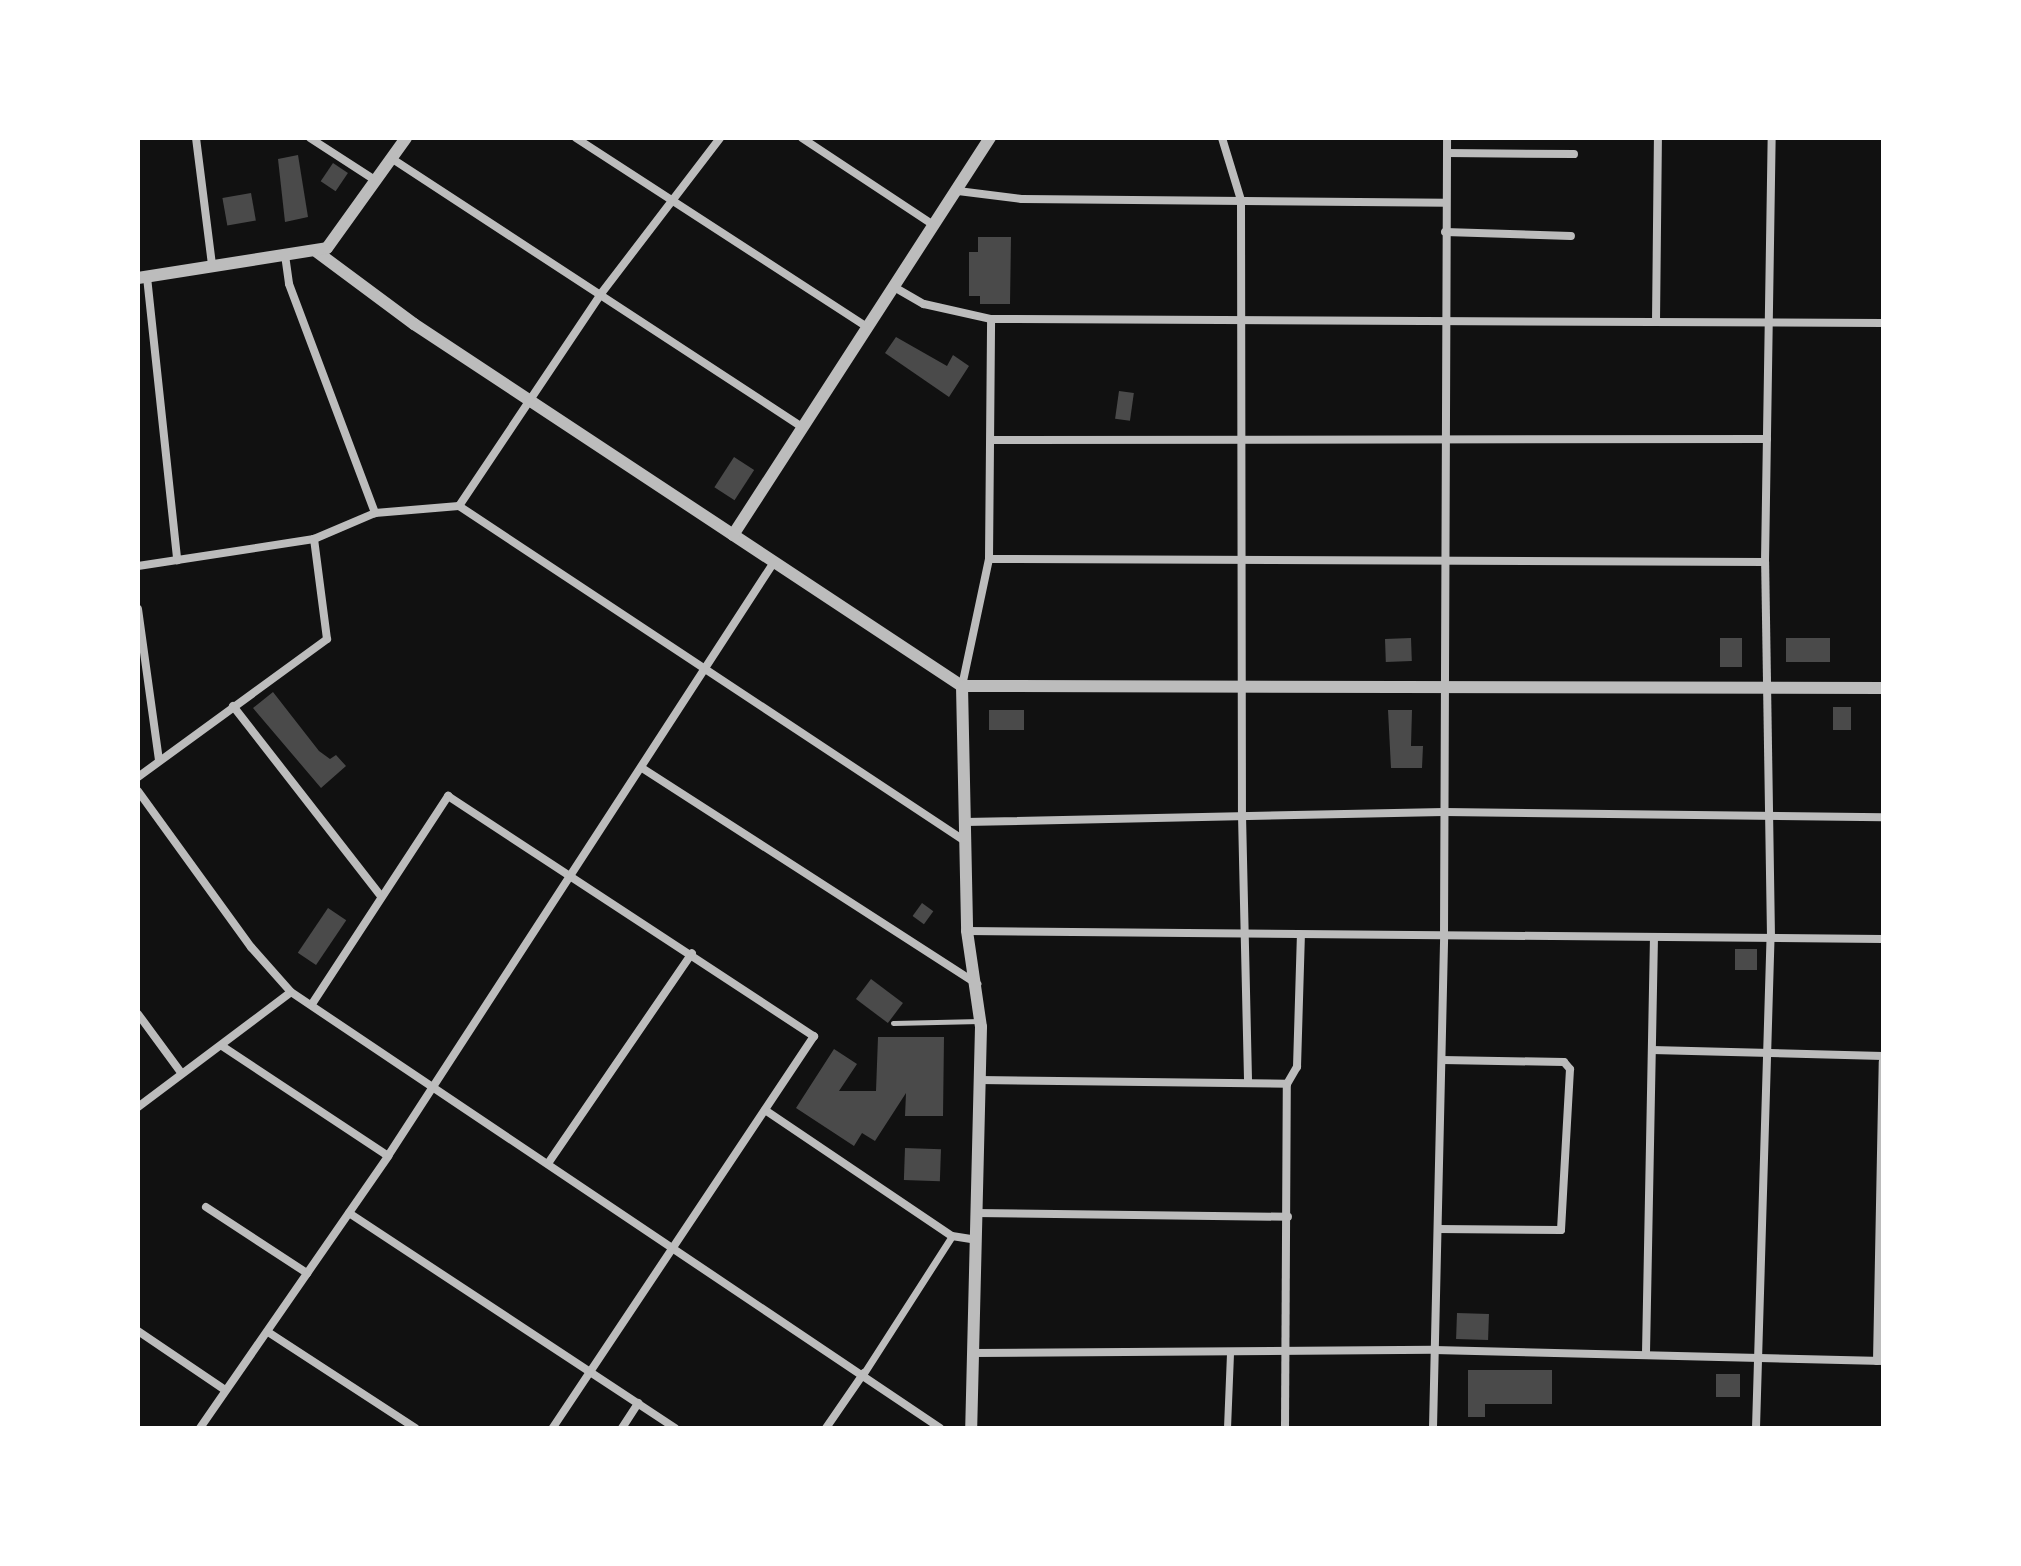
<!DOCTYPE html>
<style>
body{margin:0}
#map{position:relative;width:2021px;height:1566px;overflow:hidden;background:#111;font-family:Manrope,sans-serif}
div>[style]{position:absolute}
.building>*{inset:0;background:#4a4a4a;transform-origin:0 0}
.service>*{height:5px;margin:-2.5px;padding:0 2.5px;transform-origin:2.5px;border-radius:2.5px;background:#bcbcbc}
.pedestrian>*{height:7px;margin:-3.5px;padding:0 3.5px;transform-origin:3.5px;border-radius:3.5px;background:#bcbcbc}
.minor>*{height:8px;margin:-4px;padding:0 4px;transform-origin:4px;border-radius:4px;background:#bcbcbc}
.tertiary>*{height:12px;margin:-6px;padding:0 6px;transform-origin:6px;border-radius:6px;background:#bcbcbc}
span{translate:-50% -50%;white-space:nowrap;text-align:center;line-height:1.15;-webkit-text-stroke:6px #fff;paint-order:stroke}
.frame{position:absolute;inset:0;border:140px solid #fff;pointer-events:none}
</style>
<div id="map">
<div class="building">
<i style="clip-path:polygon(298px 155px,308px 217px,285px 222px,278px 159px)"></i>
<i style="left:333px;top:163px;width:18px;height:22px;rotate:34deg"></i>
<i style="left:251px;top:193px;width:28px;height:29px;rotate:80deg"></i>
<i style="clip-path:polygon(978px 237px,1011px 237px,1010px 304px,980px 304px,980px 296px,969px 296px,969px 252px,978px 252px)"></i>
<i style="clip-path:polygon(896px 337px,947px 366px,953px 355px,969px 366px,949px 397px,885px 353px)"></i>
<i style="left:1119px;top:391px;width:15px;height:28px;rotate:8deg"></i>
<i style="left:734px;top:457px;width:24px;height:36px;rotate:33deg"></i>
<i style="left:1411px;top:638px;width:23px;height:26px;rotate:88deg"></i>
<i style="left:1720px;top:638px;width:22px;height:29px"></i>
<i style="left:1786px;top:638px;width:44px;height:24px"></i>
<i style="clip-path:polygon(273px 692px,319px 751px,330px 759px,336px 755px,346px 766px,321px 788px,253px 708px)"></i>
<i style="left:1833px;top:707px;width:18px;height:23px"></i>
<i style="left:989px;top:710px;width:35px;height:20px"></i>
<i style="clip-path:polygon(1388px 710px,1412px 710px,1411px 746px,1423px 746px,1422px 768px,1391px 768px)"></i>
<i style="left:922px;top:903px;width:14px;height:16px;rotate:36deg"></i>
<i style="left:328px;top:908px;width:22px;height:54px;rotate:34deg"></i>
<i style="left:1735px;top:949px;width:22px;height:21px"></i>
<i style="left:871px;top:979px;width:40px;height:25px;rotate:37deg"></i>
<i style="clip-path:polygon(878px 1037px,944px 1037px,943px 1116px,905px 1116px,906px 1093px,875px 1141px,862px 1133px,854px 1146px,796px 1108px,834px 1049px,857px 1064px,839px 1091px,876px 1091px)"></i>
<i style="left:905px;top:1148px;width:36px;height:32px;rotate:2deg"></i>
<i style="left:1457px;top:1313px;width:32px;height:26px;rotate:2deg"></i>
<i style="clip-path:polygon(1468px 1370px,1552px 1370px,1552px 1404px,1485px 1404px,1485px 1417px,1468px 1417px)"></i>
<i style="left:1716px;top:1374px;width:24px;height:23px"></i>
</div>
<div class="service">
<i style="left:893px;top:1023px;width:87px;rotate:-1.3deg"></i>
</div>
<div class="pedestrian">
<i style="left:864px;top:1373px;width:163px;rotate:-57.3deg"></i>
<i style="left:1227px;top:1428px;width:76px;rotate:-87.7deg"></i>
</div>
<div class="minor">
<i style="left:196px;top:138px;width:127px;rotate:82.8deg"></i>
<i style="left:310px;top:138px;width:77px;rotate:32.9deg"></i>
<i style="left:576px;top:138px;width:347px;rotate:33deg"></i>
<i style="left:802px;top:138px;width:159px;rotate:33.5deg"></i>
<i style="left:1222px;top:138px;width:65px;rotate:73deg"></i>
<i style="left:1241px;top:200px;width:615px;rotate:89.91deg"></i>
<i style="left:1242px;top:815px;width:265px;rotate:88.7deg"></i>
<i style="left:1447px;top:153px;width:127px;rotate:0.5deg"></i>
<i style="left:391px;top:158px;width:490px;rotate:33.2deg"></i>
<i style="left:958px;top:191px;width:64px;rotate:7.1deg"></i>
<i style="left:1022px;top:199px;width:424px;rotate:0.5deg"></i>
<i style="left:1445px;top:232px;width:126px;rotate:1.8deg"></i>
<i style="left:285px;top:255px;width:29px;rotate:82deg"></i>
<i style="left:289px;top:284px;width:245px;rotate:69.4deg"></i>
<i style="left:147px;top:277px;width:285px;rotate:83.9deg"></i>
<i style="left:894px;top:287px;width:34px;rotate:30deg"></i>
<i style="left:924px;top:304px;width:69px;rotate:12.6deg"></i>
<i style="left:991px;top:319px;width:892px;rotate:0.26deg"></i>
<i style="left:1656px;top:322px;width:184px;rotate:-89.4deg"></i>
<i style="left:993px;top:440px;width:774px;rotate:-0.07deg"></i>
<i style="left:459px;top:506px;width:607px;rotate:33.51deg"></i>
<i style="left:459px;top:506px;width:254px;rotate:-56.2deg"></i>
<i style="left:600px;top:295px;width:198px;rotate:-52.6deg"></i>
<i style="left:989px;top:559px;width:776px;rotate:0.22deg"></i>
<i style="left:138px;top:566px;width:178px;rotate:-8.7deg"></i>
<i style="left:314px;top:539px;width:66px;rotate:-23.1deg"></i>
<i style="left:375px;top:513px;width:84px;rotate:-4.8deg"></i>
<i style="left:138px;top:609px;width:153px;rotate:82.1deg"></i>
<i style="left:962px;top:686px;width:130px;rotate:-78deg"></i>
<i style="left:989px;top:559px;width:240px;rotate:-89.5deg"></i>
<i style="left:233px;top:706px;width:241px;rotate:52.1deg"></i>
<i style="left:642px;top:768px;width:399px;rotate:32.8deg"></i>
<i style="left:138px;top:777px;width:234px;rotate:-36.1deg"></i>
<i style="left:327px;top:639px;width:101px;rotate:-97.4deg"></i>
<i style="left:138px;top:791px;width:193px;rotate:54.1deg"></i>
<i style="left:251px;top:947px;width:60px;rotate:48.4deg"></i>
<i style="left:291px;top:992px;width:782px;rotate:33.89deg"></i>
<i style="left:965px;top:822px;width:479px;rotate:-1.2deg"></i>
<i style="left:1444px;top:812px;width:439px;rotate:0.7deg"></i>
<i style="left:967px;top:931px;width:916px;rotate:0.5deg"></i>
<i style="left:312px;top:1004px;width:249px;rotate:-56.8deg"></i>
<i style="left:448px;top:796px;width:438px;rotate:33.3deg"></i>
<i style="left:814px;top:1036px;width:471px;rotate:123.7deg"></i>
<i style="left:138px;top:1014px;width:74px;rotate:53.7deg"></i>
<i style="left:222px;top:1046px;width:199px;rotate:33.5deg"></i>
<i style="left:1652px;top:1050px;width:231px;rotate:1.5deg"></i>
<i style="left:979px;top:1080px;width:308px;rotate:0.7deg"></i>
<i style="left:138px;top:1107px;width:191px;rotate:-36.9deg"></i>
<i style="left:765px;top:1110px;width:225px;rotate:34deg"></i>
<i style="left:952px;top:1236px;width:24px;rotate:9deg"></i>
<i style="left:549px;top:1162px;width:253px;rotate:-55.6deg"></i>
<i style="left:206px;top:1207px;width:121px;rotate:33.2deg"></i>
<i style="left:349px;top:1213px;width:391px;rotate:33.4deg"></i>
<i style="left:975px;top:1213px;width:313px;rotate:0.7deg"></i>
<i style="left:1438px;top:1229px;width:123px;rotate:0.5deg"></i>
<i style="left:1561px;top:1230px;width:161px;rotate:-86.8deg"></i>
<i style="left:1570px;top:1069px;width:9px;rotate:-131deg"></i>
<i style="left:1564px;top:1062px;width:122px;rotate:-179.1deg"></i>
<i style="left:138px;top:1331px;width:105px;rotate:34.1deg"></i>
<i style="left:268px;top:1332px;width:176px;rotate:33.1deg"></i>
<i style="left:973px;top:1353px;width:461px;rotate:-0.4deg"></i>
<i style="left:1434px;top:1350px;width:449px;rotate:1.4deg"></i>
<i style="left:1646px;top:1353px;width:416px;rotate:-88.9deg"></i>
<i style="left:1877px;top:1361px;width:299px;rotate:-88.9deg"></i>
<i style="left:200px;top:1428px;width:331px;rotate:-55.3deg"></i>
<i style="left:388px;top:1156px;width:708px;rotate:-56.98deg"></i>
<i style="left:622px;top:1428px;width:30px;rotate:-57deg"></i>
<i style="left:826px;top:1428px;width:67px;rotate:-55.4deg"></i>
<i style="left:1285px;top:1428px;width:344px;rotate:-89.7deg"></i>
<i style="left:1287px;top:1084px;width:20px;rotate:-60deg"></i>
<i style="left:1297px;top:1067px;width:132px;rotate:-88.3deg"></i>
<i style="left:1433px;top:1428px;width:492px;rotate:-88.7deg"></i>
<i style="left:1444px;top:936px;width:798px;rotate:-89.78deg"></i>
<i style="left:1756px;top:1428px;width:491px;rotate:-88.3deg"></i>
<i style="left:1771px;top:937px;width:375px;rotate:-90.9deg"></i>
<i style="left:1765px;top:562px;width:424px;rotate:-89.1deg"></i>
</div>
<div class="tertiary">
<i style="left:317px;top:252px;width:121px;rotate:36.6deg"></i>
<i style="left:414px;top:324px;width:657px;rotate:33.45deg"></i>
<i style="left:962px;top:686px;width:921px;rotate:0.12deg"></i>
<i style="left:138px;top:278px;width:191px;rotate:-9deg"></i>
<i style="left:327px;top:248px;width:135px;rotate:-54.3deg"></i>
<i style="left:733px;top:535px;width:473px;rotate:-57.1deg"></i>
<i style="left:962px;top:686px;width:245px;rotate:88.8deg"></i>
<i style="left:967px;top:931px;width:97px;rotate:81.7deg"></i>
<i style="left:981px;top:1027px;width:401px;rotate:91.4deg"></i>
</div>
<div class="frame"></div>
</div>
